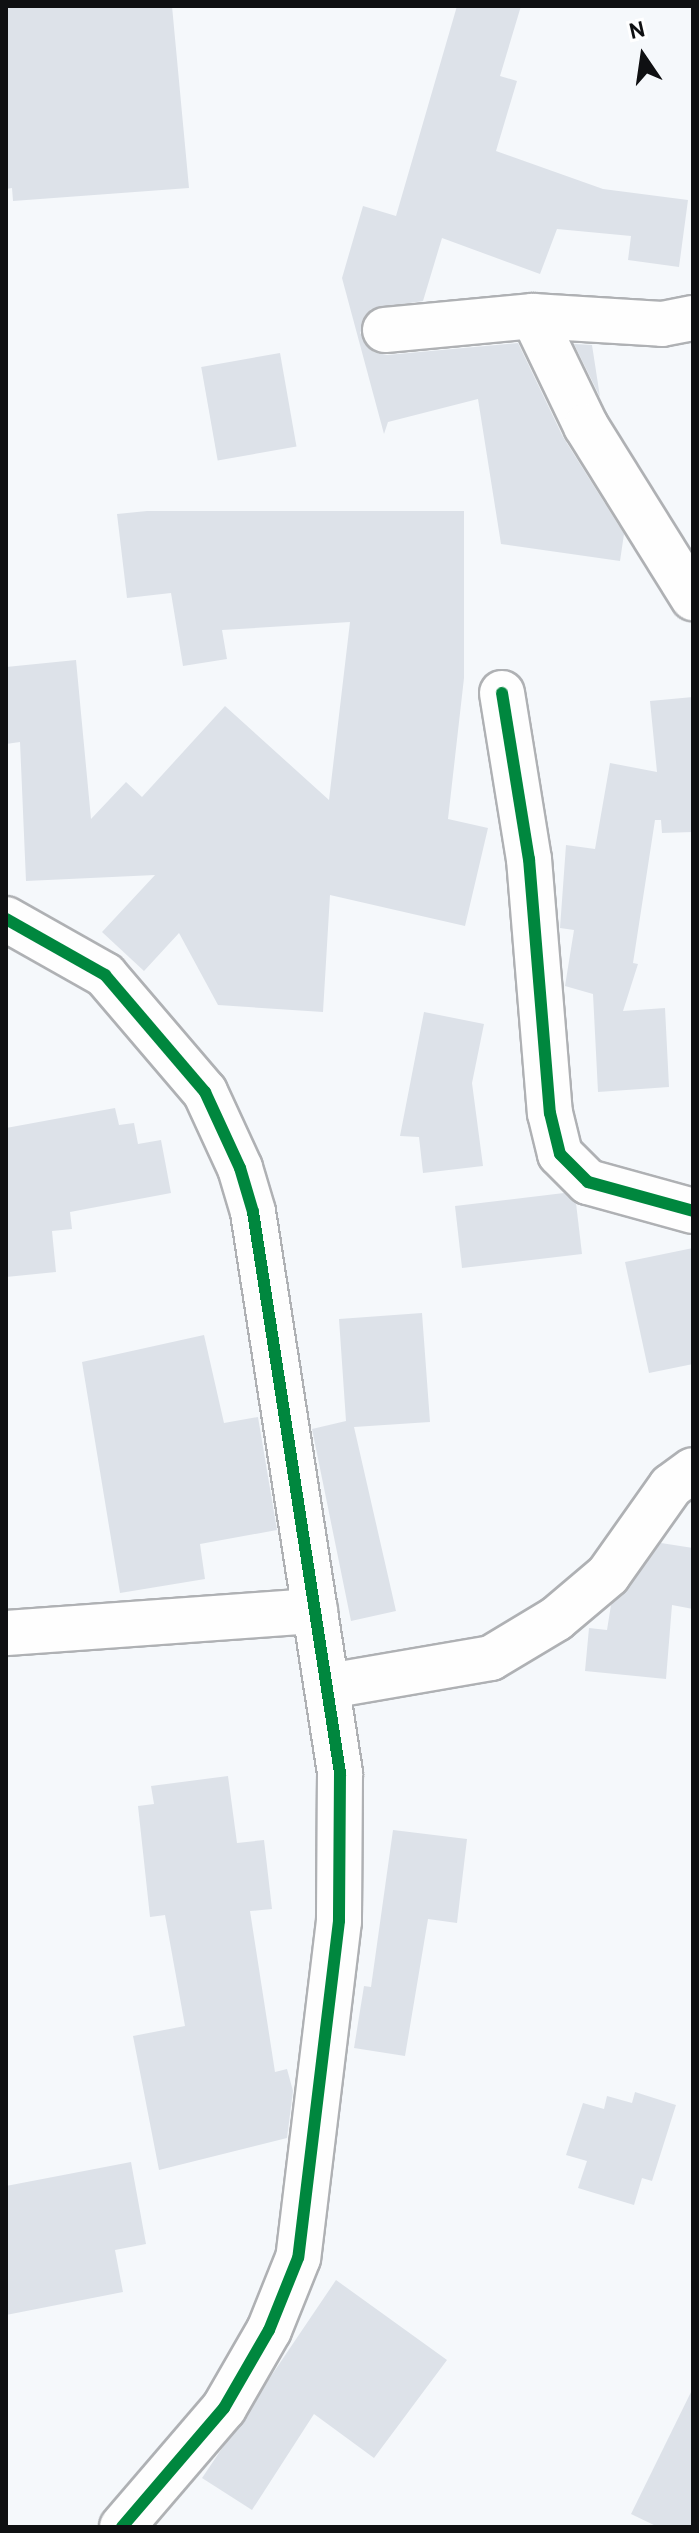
<!DOCTYPE html>
<style>
body{margin:0}
#map{position:relative;width:699px;height:2533px;overflow:hidden;background:#f5f8fb;font-family:Overpass,sans-serif}
div>[style]{position:absolute}
.building>*{inset:0;background:#dde2e9;transform-origin:0 0}
.roads{filter:drop-shadow(2px 0 #afb1b4) drop-shadow(-2px 0 #afb1b4) drop-shadow(0 2px #afb1b4) drop-shadow(0 -2px #afb1b4)}
.street>*{height:44px;margin:-22px;padding:0 22px;transform-origin:22px;border-radius:22px;background:#fefefe}
.cycleway>*{height:12px;margin:-6px;padding:0 6px;transform-origin:6px;border-radius:6px;background:#00873e}
span{translate:-50% -50%;white-space:nowrap;text-align:center;line-height:1.15;-webkit-text-stroke:6px #fff;paint-order:stroke}
.frame{position:absolute;inset:0;border:8px solid #0f1012;pointer-events:none}
.north{position:absolute;left:603px;top:16px;width:80px;height:80px;-webkit-text-stroke:6px #fff;paint-order:stroke;rotate:347deg;font-size:22px;font-weight:700;line-height:32px;text-align:center;color:#0f1012}
.north::after{content:'';display:block;margin:auto;width:28px;height:36px;background:#0f1012;clip-path:polygon(50% 0,100% 100%,50% 72%,0 100%)}
</style>
<div id="map">
<div class="building">
<i style="clip-path:polygon(6px 6px,172px 6px,189px 188px,13px 201px,12px 188px,6px 189px)"></i>
<i style="clip-path:polygon(457px 6px,521px 6px,500px 76px,517px 81px,496px 151px,603px 189px,688px 200px,679px 267px,628px 260px,631px 236px,557px 229px,540px 274px,442px 238px,423px 301px,371px 309px,360px 333px,374px 352px,387px 355px,518px 343px,563px 437px,624px 534px,620px 561px,501px 544px,478px 399px,388px 422px,384px 434px,342px 278px,363px 206px,396px 216px)"></i>
<i style="clip-path:polygon(574px 344px,592px 345px,600px 397px)"></i>
<i style="left:280px;top:353px;width:95px;height:80px;rotate:80deg"></i>
<i style="clip-path:polygon(147px 511px,464px 511px,464px 678px,448px 819px,488px 828px,465px 926px,330px 895px,323px 1012px,218px 1005px,179px 933px,144px 971px,102px 932px,155px 875px,26px 881px,20px 742px,6px 744px,6px 667px,76px 660px,91px 819px,126px 782px,142px 797px,225px 706px,329px 800px,350px 622px,222px 630px,227px 659px,183px 666px,171px 593px,127px 598px,117px 514px)"></i>
<i style="clip-path:polygon(693px 697px,693px 832px,662px 833px,661px 820px,655px 820px,633px 963px,638px 964px,623px 1011px,665px 1008px,669px 1087px,598px 1092px,593px 994px,565px 986px,574px 930px,560px 928px,566px 845px,595px 849px,610px 763px,657px 772px,650px 701px)"></i>
<i style="clip-path:polygon(424px 1012px,484px 1024px,472px 1083px,483px 1166px,423px 1173px,419px 1137px,400px 1136px)"></i>
<i style="clip-path:polygon(115px 1108px,119px 1125px,134px 1123px,138px 1144px,161px 1140px,171px 1193px,70px 1212px,72px 1229px,52px 1231px,56px 1272px,6px 1277px,6px 1128px)"></i>
<i style="clip-path:polygon(564px 1193px,576px 1203px,582px 1254px,462px 1268px,455px 1206px)"></i>
<i style="clip-path:polygon(693px 1248px,693px 1364px,649px 1373px,625px 1262px)"></i>
<i style="clip-path:polygon(422px 1313px,430px 1422px,354px 1427px,396px 1611px,351px 1621px,312px 1429px,346px 1421px,339px 1319px)"></i>
<i style="clip-path:polygon(204px 1335px,224px 1423px,258px 1417px,277px 1530px,200px 1544px,205px 1579px,120px 1593px,82px 1362px)"></i>
<i style="clip-path:polygon(661px 1543px,693px 1548px,693px 1609px,672px 1605px,666px 1679px,585px 1671px,589px 1628px,607px 1630px,611px 1605px)"></i>
<i style="clip-path:polygon(228px 1776px,237px 1843px,264px 1840px,272px 1909px,250px 1911px,275px 2072px,287px 2069px,293px 2091px,287px 2138px,159px 2170px,133px 2036px,185px 2026px,165px 1915px,150px 1917px,138px 1806px,154px 1804px,151px 1786px)"></i>
<i style="clip-path:polygon(393px 1830px,467px 1839px,457px 1923px,428px 1919px,405px 2056px,354px 2048px,364px 1986px,371px 1987px)"></i>
<i style="clip-path:polygon(635px 2092px,676px 2105px,652px 2181px,642px 2178px,634px 2205px,578px 2188px,587px 2161px,566px 2155px,583px 2103px,604px 2109px,607px 2096px,632px 2103px)"></i>
<i style="clip-path:polygon(131px 2162px,146px 2244px,115px 2250px,123px 2292px,6px 2315px,6px 2186px)"></i>
<i style="clip-path:polygon(336px 2280px,447px 2360px,374px 2458px,314px 2414px,252px 2510px,202px 2478px)"></i>
<i style="clip-path:polygon(693px 2388px,693px 2527px,658px 2527px,631px 2514px)"></i>
</div>
<div class="roads">
<div class="street">
<i style="left:533px;top:316px;width:122px;rotate:64.3deg"></i>
<i style="left:586px;top:426px;width:203px;rotate:58.1deg"></i>
<i style="left:385px;top:330px;width:149px;rotate:-5.4deg"></i>
<i style="left:533px;top:316px;width:129px;rotate:3.5deg"></i>
<i style="left:662px;top:324px;width:32px;rotate:-11deg"></i>
<i style="left:502px;top:693px;width:168px;rotate:80.8deg"></i>
<i style="left:529px;top:859px;width:255px;rotate:85.3deg"></i>
<i style="left:550px;top:1113px;width:42px;rotate:76.3deg"></i>
<i style="left:560px;top:1154px;width:40px;rotate:45deg"></i>
<i style="left:588px;top:1182px;width:109px;rotate:15.4deg"></i>
<i style="left:6px;top:919px;width:114px;rotate:29.5deg"></i>
<i style="left:105px;top:975px;width:154px;rotate:49.5deg"></i>
<i style="left:205px;top:1092px;width:84px;rotate:65.3deg"></i>
<i style="left:240px;top:1168px;width:46px;rotate:73.5deg"></i>
<i style="left:253px;top:1212px;width:568px;rotate:81.18deg"></i>
<i style="left:340px;top:1773px;width:148px;rotate:90.4deg"></i>
<i style="left:339px;top:1921px;width:339px;rotate:96.9deg"></i>
<i style="left:298px;top:2258px;width:78px;rotate:111.9deg"></i>
<i style="left:269px;top:2330px;width:90px;rotate:120deg"></i>
<i style="left:224px;top:2408px;width:157px;rotate:130.6deg"></i>
<i style="left:6px;top:1633px;width:310px;rotate:-4.1deg"></i>
<i style="left:329px;top:1686px;width:164px;rotate:-9.8deg"></i>
<i style="left:491px;top:1658px;width:76px;rotate:-31deg"></i>
<i style="left:556px;top:1619px;width:68px;rotate:-40.2deg"></i>
<i style="left:608px;top:1575px;width:109px;rotate:-54.7deg"></i>
<i style="left:671px;top:1486px;width:27px;rotate:-36deg"></i>
</div>
</div>
<div class="cycleway">
<i style="left:502px;top:693px;width:168px;rotate:80.8deg"></i>
<i style="left:529px;top:859px;width:255px;rotate:85.3deg"></i>
<i style="left:550px;top:1113px;width:42px;rotate:76.3deg"></i>
<i style="left:560px;top:1154px;width:40px;rotate:45deg"></i>
<i style="left:588px;top:1182px;width:109px;rotate:15.4deg"></i>
<i style="left:6px;top:919px;width:114px;rotate:29.5deg"></i>
<i style="left:105px;top:975px;width:154px;rotate:49.5deg"></i>
<i style="left:205px;top:1092px;width:84px;rotate:65.3deg"></i>
<i style="left:240px;top:1168px;width:46px;rotate:73.5deg"></i>
<i style="left:253px;top:1212px;width:568px;rotate:81.18deg"></i>
<i style="left:340px;top:1773px;width:148px;rotate:90.4deg"></i>
<i style="left:339px;top:1921px;width:339px;rotate:96.9deg"></i>
<i style="left:298px;top:2258px;width:78px;rotate:111.9deg"></i>
<i style="left:269px;top:2330px;width:90px;rotate:120deg"></i>
<i style="left:224px;top:2408px;width:157px;rotate:130.6deg"></i>
</div>
<div class="frame"></div>
<div class="north">N</div>
</div>
